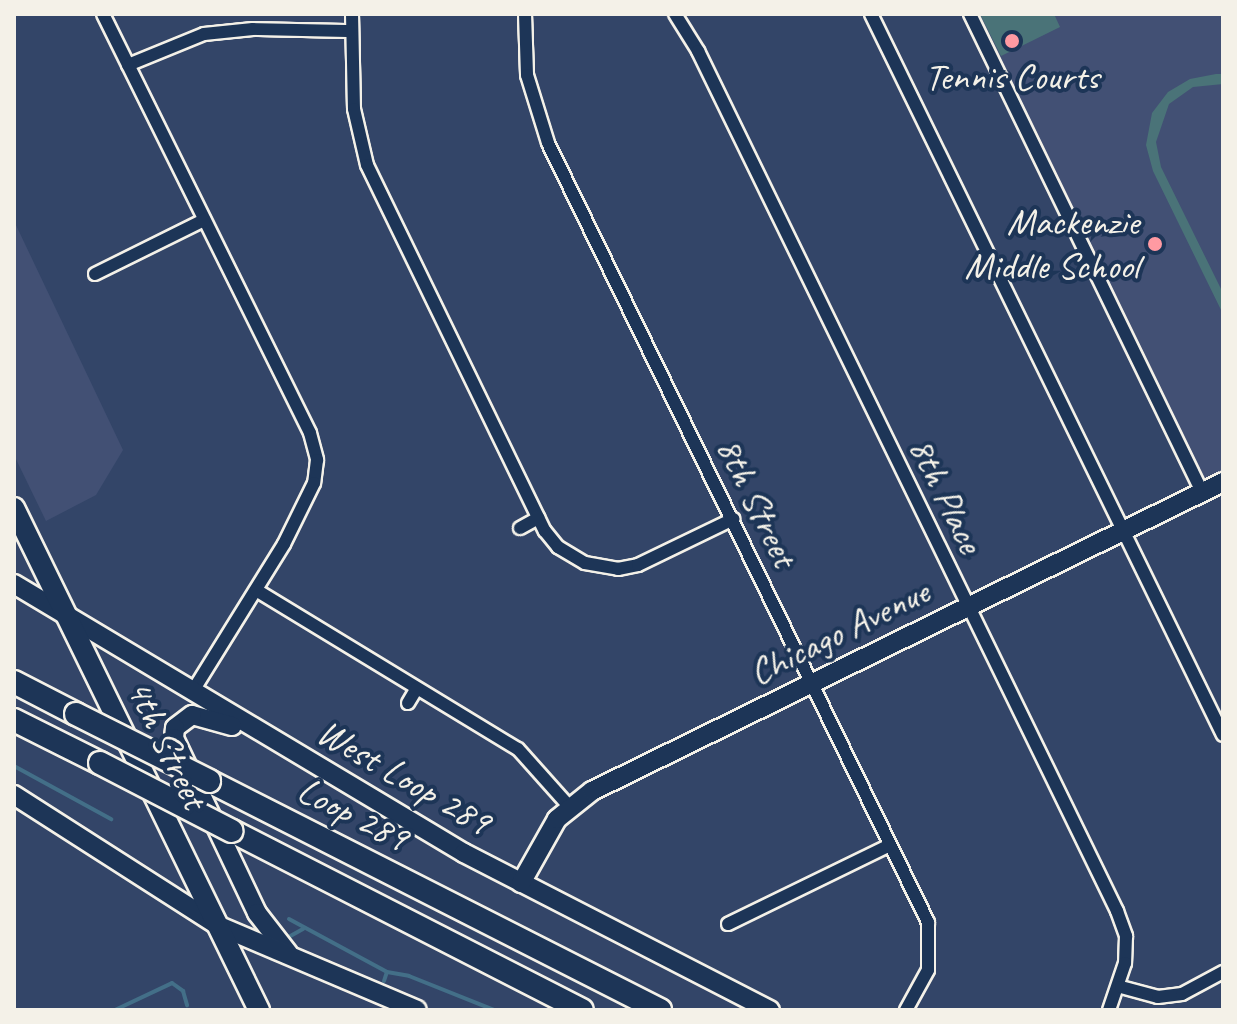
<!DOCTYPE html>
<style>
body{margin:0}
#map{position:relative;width:1237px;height:1024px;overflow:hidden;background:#334568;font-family:Caveat,sans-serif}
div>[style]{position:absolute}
.built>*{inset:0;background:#425074}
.green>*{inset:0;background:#4a7378}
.stream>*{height:4px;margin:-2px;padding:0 2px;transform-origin:2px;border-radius:2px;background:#436f88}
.roads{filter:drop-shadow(2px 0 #f4f1e8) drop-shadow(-2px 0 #f4f1e8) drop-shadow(0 2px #f4f1e8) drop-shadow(0 -2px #f4f1e8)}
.street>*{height:12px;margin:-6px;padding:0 6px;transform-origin:6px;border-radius:6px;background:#1d3557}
.secondary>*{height:18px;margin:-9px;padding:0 9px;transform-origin:9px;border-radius:9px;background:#1d3557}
.primary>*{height:20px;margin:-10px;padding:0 10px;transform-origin:10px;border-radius:10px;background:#1d3557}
.highway>*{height:22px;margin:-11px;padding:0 11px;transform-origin:11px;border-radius:11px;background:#1d3557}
.bridges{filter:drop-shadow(2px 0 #f4f1e8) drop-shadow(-2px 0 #f4f1e8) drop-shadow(0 2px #f4f1e8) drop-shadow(0 -2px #f4f1e8)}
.highway-bridge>*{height:22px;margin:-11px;padding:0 11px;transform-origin:11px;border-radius:11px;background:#1d3557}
.dots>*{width:22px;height:22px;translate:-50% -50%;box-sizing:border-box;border:4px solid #1d3557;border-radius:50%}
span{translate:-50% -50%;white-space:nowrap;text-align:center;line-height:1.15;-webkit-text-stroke:8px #1d3557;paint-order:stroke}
.poi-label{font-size:38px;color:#f4f1e8}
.right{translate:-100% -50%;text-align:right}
.street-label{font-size:38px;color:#f4f1e8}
.frame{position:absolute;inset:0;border:16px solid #f4f1e8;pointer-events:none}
</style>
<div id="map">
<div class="built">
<i style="clip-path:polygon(975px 14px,1223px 14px,1223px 473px,1204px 483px)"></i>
<i style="clip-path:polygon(14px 221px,123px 450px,96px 495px,46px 521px,14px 455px)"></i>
</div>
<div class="green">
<i style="clip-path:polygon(980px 14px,1054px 14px,1060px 27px,1001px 56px)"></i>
<i style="clip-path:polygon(1216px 74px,1223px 74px,1223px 84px,1193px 87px,1169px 104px,1156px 142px,1161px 167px,1223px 293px,1223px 314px,1153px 171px,1146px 145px,1152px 113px,1168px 92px,1190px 79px)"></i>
</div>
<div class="stream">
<i style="left:14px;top:766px;width:111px;rotate:28.7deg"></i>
<i style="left:289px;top:919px;width:111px;rotate:28.4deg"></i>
<i style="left:285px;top:939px;width:21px;rotate:-29deg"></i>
<i style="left:384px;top:981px;width:9px;rotate:-72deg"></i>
<i style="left:387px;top:972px;width:22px;rotate:10deg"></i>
<i style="left:409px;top:976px;width:92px;rotate:21.8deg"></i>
<i style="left:115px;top:1010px;width:63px;rotate:-25.3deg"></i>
<i style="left:172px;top:983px;width:14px;rotate:36deg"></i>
<i style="left:183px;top:991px;width:15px;rotate:74deg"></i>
</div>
<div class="roads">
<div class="street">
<i style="left:103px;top:14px;width:467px;rotate:63.7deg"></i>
<i style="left:310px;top:433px;width:28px;rotate:75deg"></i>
<i style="left:317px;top:460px;width:23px;rotate:97deg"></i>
<i style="left:314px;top:483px;width:68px;rotate:116.2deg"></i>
<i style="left:284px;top:544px;width:173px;rotate:121.8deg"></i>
<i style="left:352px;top:14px;width:95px;rotate:88.8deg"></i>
<i style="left:354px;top:109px;width:57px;rotate:76.9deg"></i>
<i style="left:367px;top:165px;width:407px;rotate:64.1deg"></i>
<i style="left:545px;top:531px;width:21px;rotate:51deg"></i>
<i style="left:558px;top:547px;width:31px;rotate:31deg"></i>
<i style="left:585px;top:563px;width:34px;rotate:10deg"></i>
<i style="left:618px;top:569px;width:20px;rotate:-11deg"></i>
<i style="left:638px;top:565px;width:106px;rotate:-25.8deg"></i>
<i style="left:525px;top:14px;width:61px;rotate:88.1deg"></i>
<i style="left:527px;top:75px;width:71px;rotate:72.8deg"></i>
<i style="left:548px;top:143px;width:867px;rotate:64deg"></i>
<i style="left:928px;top:922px;width:48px;rotate:90deg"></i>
<i style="left:928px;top:970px;width:46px;rotate:118.8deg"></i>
<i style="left:675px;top:14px;width:44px;rotate:58.1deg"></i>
<i style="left:698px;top:51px;width:957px;rotate:64.02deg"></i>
<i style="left:1117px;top:911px;width:27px;rotate:70deg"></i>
<i style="left:1126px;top:936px;width:27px;rotate:92deg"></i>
<i style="left:1125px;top:963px;width:50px;rotate:108.8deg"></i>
<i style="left:871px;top:14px;width:802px;rotate:63.98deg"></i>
<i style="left:970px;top:14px;width:531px;rotate:64.11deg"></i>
<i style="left:128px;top:65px;width:82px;rotate:-22.2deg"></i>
<i style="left:204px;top:34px;width:49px;rotate:-5.8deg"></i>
<i style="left:253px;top:29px;width:99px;rotate:1.2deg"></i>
<i style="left:95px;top:274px;width:122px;rotate:-26.4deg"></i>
<i style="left:520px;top:528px;width:21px;rotate:-29deg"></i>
<i style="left:256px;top:590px;width:306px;rotate:31.3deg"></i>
<i style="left:518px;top:749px;width:76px;rotate:48.2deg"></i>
<i style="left:408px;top:703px;width:17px;rotate:-59deg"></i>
<i style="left:728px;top:924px;width:180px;rotate:-26deg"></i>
<i style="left:1121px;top:987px;width:38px;rotate:15deg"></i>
<i style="left:1158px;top:997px;width:24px;rotate:-7deg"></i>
<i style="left:1182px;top:994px;width:47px;rotate:-28.2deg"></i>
</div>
<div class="secondary">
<i style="left:14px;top:584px;width:524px;rotate:30.87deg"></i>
<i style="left:464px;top:853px;width:344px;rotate:27.2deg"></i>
<i style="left:232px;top:726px;width:41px;rotate:-164.6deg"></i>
<i style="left:192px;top:715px;width:21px;rotate:143deg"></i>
<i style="left:175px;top:728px;width:10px;rotate:96deg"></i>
<i style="left:174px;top:738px;width:194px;rotate:64.6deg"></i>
<i style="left:257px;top:913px;width:51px;rotate:52.2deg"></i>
<i style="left:14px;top:795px;width:241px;rotate:32.6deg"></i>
<i style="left:217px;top:925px;width:217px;rotate:23deg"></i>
<i style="left:521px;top:883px;width:73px;rotate:-60.6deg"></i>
<i style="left:557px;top:819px;width:45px;rotate:-38.7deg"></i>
<i style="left:592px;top:791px;width:703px;rotate:-26.09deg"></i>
</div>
<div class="primary">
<i style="left:14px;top:508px;width:559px;rotate:63.99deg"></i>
</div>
<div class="highway">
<i style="left:14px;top:682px;width:70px;rotate:27.3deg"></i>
<i style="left:14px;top:720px;width:96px;rotate:26.6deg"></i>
<i style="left:209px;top:781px;width:506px;rotate:26.92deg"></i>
<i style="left:232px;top:831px;width:393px;rotate:27.1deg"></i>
</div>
</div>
<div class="bridges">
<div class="highway-bridge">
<i style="left:76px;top:714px;width:149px;rotate:26.7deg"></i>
<i style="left:100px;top:763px;width:148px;rotate:27.3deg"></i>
</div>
</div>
<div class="dots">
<i style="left:1012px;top:41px;background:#ff9aa2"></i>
<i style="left:1155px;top:244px;background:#ff9aa2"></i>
</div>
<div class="poi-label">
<span style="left:1012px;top:77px">Tennis Courts</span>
<span class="right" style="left:1139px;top:244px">Mackenzie<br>Middle School</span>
</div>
<div class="street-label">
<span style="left:946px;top:495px;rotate:64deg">8th Place</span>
<span style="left:757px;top:502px;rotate:64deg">8th Street</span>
<span style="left:839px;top:632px;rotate:-26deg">Chicago Avenue</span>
<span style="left:167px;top:744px;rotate:64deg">4th Street</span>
<span style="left:404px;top:777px;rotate:30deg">West Loop 289</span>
<span style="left:353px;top:814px;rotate:27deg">Loop 289</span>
</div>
<div class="frame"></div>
</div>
